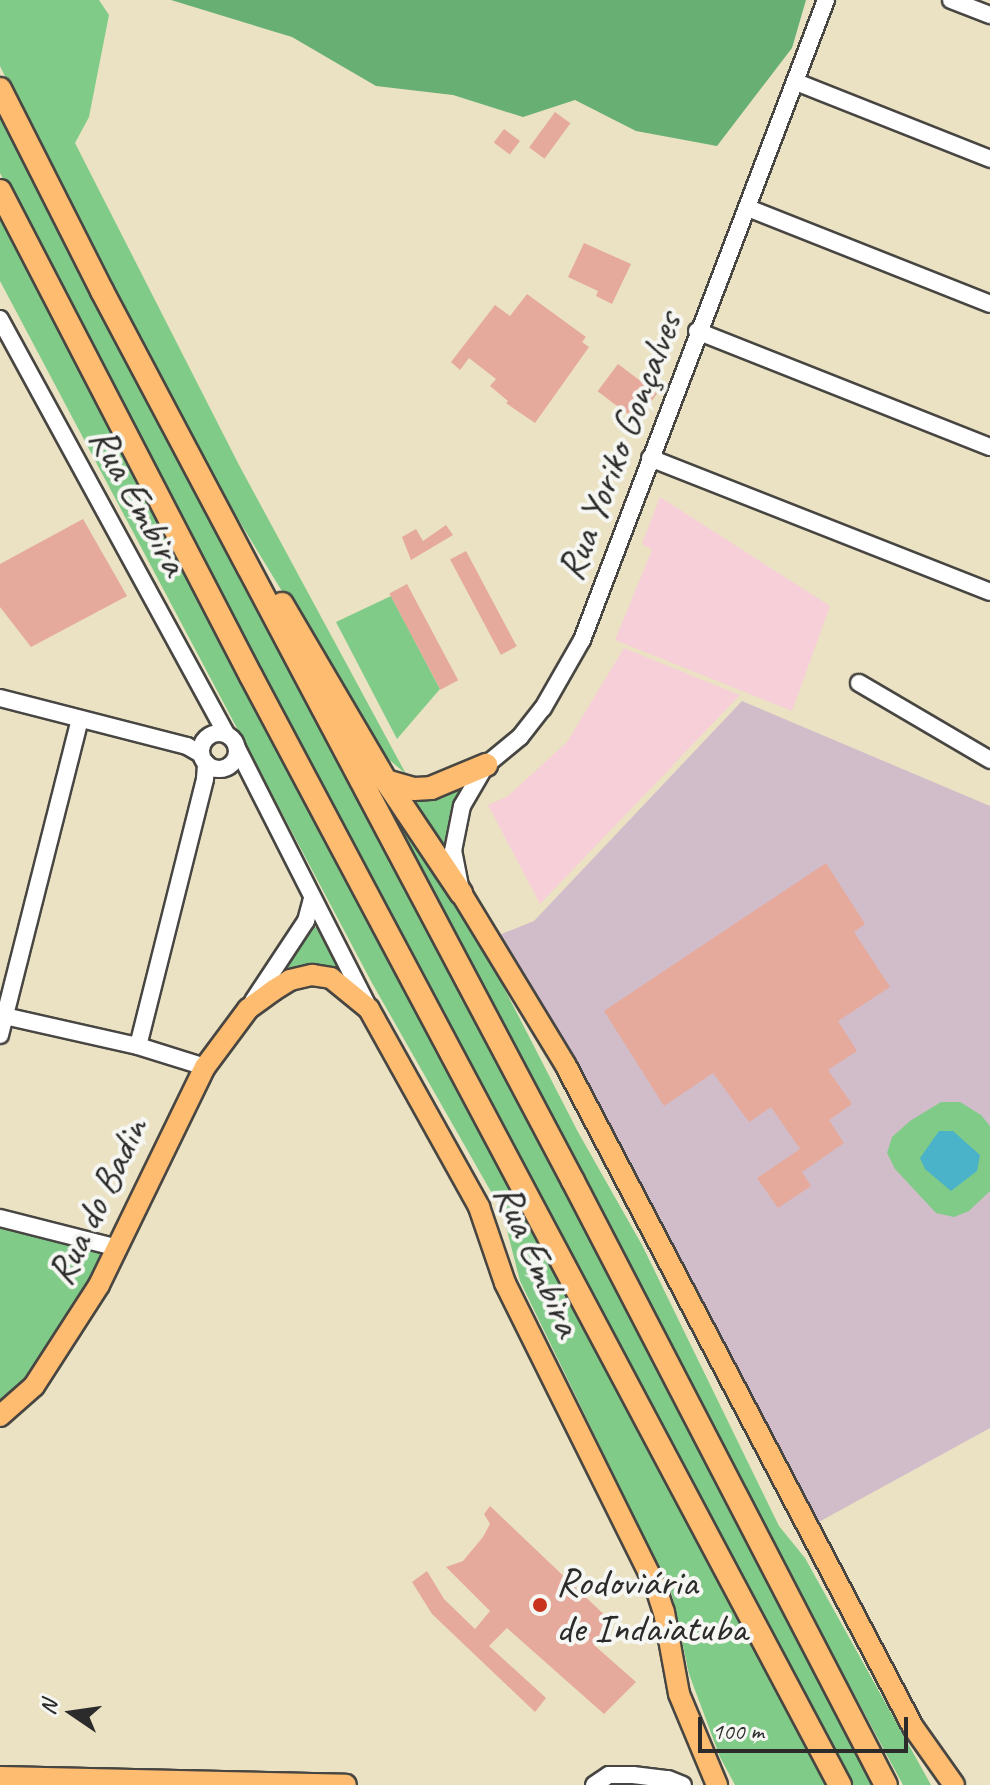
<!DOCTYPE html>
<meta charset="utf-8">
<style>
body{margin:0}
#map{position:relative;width:990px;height:1785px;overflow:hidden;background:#ebe2c3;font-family:Caveat,sans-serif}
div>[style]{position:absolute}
.built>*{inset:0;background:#f6cfd8}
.industrial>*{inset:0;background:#d1bdca}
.green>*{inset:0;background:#81cb88}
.forest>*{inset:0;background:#68af74}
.water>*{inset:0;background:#4ab2c9}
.building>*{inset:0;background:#e5aa9b;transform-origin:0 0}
.roads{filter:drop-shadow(2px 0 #484642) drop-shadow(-2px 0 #484642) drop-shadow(0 2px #484642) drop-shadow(0 -2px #484642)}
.minor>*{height:16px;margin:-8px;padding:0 8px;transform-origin:8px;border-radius:8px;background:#fff}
.minor>.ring{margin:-8px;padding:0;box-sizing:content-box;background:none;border:16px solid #fff;border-radius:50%}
.major>*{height:20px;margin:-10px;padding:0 10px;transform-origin:10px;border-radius:10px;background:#fdbc70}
.highway>*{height:22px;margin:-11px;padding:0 11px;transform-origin:11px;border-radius:11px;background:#fdbc70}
.dots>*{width:22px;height:22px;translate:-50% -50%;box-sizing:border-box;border:4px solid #f6f6f2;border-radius:50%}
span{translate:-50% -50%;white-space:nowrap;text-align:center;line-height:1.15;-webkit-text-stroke:8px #f6f6f2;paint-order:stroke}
.street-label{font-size:40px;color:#2b2b2b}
.poi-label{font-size:40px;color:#2b2b2b}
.left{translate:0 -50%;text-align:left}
.north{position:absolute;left:32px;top:1673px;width:80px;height:80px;-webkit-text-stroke:6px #f6f6f2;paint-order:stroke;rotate:283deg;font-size:22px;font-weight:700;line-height:32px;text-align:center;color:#2b2b2b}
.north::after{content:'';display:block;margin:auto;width:28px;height:36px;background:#2b2b2b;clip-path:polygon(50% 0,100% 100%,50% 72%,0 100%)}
.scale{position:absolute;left:698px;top:1717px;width:210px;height:36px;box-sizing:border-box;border:4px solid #2b2b2b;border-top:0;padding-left:10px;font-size:24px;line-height:28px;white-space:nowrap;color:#2b2b2b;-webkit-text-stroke:6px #f6f6f2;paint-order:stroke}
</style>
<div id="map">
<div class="built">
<i style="clip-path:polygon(660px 497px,830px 606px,792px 711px,615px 640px,652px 550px,642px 544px)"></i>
<i style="clip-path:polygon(624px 648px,740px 695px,540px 904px,488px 805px,508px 796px,567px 742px)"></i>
</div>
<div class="industrial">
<i style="clip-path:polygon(742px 701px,990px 806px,990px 1428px,817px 1523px,756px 1401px,499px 935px,534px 921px)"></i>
</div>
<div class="green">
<i style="clip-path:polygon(0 0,99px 0,109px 15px,89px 117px,75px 143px,239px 465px,406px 774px,386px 757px,367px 731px,221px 491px,102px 273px,0 66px)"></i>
<i style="clip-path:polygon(0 109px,654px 1356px,873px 1785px,852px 1785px,629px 1372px,21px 215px,0 173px)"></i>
<i style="clip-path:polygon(0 212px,830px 1785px,735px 1785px,720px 1757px,689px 1674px,672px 1595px,520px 1281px,502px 1211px,372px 983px,0 281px)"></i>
<i style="clip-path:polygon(391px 596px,440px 689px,397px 739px,336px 622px)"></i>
<i style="clip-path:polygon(362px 759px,463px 908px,578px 1132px,642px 1245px,779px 1526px,805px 1558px,931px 1785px,903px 1785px,680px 1371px)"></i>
<i style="clip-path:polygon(465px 782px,454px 802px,447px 847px,408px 794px)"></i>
<i style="clip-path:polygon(307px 925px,322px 929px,360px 990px,334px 981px,262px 994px)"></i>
<i style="clip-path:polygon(941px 1102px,960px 1102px,981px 1115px,990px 1126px,990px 1191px,969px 1211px,954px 1217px,936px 1213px,895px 1169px,887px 1153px,892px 1137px,910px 1121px)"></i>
<i style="clip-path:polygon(0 1222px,113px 1250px,65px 1339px,0 1412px)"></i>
</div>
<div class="forest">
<i style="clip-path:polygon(171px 0,806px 0,792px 48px,717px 146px,636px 131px,575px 100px,523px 117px,453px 95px,376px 86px,292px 37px)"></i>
</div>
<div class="water">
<i style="clip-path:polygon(939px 1131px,953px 1131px,980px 1155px,977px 1171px,951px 1191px,925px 1169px,920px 1158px)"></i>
</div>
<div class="building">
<i style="left:555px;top:112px;width:19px;height:44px;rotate:36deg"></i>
<i style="left:504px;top:129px;width:20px;height:17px;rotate:37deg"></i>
<i style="clip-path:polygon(584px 243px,631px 264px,612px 304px,596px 296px,598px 291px,568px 277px)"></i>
<i style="clip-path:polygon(527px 294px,586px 337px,582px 342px,589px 347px,535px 423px,506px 403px,508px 401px,490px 386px,496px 379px,469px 358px,460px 370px,451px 362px,495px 305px,510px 316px)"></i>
<i style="left:618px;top:364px;width:49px;height:34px;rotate:37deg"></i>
<i style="clip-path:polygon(83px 519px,127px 596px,31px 647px,0 607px,0 564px)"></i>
<i style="clip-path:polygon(446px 525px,453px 535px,411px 560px,402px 537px,416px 529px,423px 541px)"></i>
<i style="left:466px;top:551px;width:108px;height:18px;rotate:62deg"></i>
<i style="left:407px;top:584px;width:109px;height:20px;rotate:62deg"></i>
<i style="clip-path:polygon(826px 863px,865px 924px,854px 932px,890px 987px,838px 1021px,857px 1051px,828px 1070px,852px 1104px,829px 1120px,844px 1143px,802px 1172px,811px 1186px,778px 1208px,757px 1178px,800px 1149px,771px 1107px,749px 1122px,713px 1073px,664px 1106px,604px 1011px)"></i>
<i style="clip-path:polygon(490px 1506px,614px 1624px,594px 1645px,636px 1682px,604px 1714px,507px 1628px,489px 1646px,546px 1698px,535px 1712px,432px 1614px,412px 1582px,427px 1571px,444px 1599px,475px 1629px,490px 1611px,446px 1567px,463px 1561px,483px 1537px,490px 1524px,484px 1514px)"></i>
</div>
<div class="roads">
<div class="minor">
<i style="left:951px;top:0;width:42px;rotate:21deg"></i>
<i style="left:796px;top:82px;width:209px;rotate:21.6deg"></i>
<i style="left:748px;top:208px;width:260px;rotate:21.6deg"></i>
<i style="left:0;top:319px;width:473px;rotate:61.4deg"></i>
<i style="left:697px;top:331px;width:315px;rotate:21.6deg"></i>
<i style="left:650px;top:458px;width:365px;rotate:21.5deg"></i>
<i style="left:859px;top:683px;width:152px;rotate:30.4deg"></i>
<i style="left:0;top:698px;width:193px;rotate:14.4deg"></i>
<i style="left:187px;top:746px;width:16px;rotate:30deg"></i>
<i class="ring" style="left:201px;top:733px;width:20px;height:20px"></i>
<i style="left:237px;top:748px;width:287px;rotate:63.1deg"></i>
<i style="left:460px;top:886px;width:36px;rotate:-101deg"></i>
<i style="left:453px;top:851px;width:46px;rotate:-78.7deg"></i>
<i style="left:462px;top:806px;width:48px;rotate:-59.7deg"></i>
<i style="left:486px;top:765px;width:44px;rotate:-39.5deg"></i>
<i style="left:520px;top:737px;width:37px;rotate:-52deg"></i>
<i style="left:543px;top:708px;width:78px;rotate:-60.2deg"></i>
<i style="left:582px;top:640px;width:685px;rotate:-69.13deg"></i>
<i style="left:253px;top:1001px;width:96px;rotate:-56.5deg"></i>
<i style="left:306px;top:921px;width:23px;rotate:-75deg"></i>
<i style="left:0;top:1015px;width:141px;rotate:12.7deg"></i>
<i style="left:138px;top:1046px;width:70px;rotate:17.4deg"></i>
<i style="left:0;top:1035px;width:326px;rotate:-75.8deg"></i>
<i style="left:138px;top:1046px;width:275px;rotate:-75.9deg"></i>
<i style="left:205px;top:779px;width:16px;rotate:-86deg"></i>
<i style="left:0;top:1218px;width:122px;rotate:14.3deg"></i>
<i style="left:594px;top:1785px;width:18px;rotate:-34deg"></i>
<i style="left:609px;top:1775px;width:24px"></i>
<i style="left:633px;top:1775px;width:35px;rotate:7deg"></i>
<i style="left:668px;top:1779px;width:16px;rotate:22deg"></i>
</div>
<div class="major">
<i style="left:461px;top:893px;width:202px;rotate:58.7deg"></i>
<i style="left:566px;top:1066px;width:747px;rotate:62.3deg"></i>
<i style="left:913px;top:1727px;width:71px;rotate:54.7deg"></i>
<i style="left:0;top:1416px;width:45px;rotate:-41.4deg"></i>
<i style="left:34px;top:1386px;width:120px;rotate:-57.2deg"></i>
<i style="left:99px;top:1285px;width:242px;rotate:-64.1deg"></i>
<i style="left:205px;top:1067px;width:72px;rotate:-53.4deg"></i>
<i style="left:248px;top:1009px;width:32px;rotate:-36deg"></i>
<i style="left:274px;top:990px;width:19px;rotate:-32deg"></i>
<i style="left:290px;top:980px;width:23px;rotate:-13deg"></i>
<i style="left:312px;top:975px;width:19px;rotate:9deg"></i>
<i style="left:331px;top:978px;width:49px;rotate:39.2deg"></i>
<i style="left:369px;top:1009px;width:227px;rotate:60.9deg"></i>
<i style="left:479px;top:1207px;width:80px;rotate:71.1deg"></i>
<i style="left:505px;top:1283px;width:337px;rotate:63.6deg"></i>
<i style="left:655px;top:1585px;width:28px;rotate:72deg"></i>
<i style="left:664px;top:1612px;width:83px;rotate:79.6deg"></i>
<i style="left:679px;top:1694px;width:99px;rotate:67.3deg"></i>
<i style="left:0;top:1777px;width:346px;rotate:1.3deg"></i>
</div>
<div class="highway">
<i style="left:0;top:89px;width:226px;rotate:63.2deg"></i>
<i style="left:102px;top:291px;width:1007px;rotate:62.11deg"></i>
<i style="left:573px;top:1181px;width:680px;rotate:62.61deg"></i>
<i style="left:0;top:191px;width:546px;rotate:62.64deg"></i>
<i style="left:251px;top:676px;width:1256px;rotate:62.03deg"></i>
<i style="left:282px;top:604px;width:205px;rotate:59.6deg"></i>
<i style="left:386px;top:781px;width:135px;rotate:56.2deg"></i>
<i style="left:386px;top:781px;width:29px;rotate:16deg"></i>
<i style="left:414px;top:789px;width:17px;rotate:-3deg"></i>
<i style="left:431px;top:788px;width:60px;rotate:-22.7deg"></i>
</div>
</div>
<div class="dots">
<i style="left:540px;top:1605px;background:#c8321e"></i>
</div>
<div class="street-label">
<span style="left:619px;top:446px;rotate:-69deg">Rua Yoriko Gonçalves</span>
<span style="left:139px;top:501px;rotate:61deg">Rua Embira</span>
<span style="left:97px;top:1201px;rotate:-64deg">Rua do Badin</span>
<span style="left:538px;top:1260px;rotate:66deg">Rua Embira</span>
</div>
<div class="poi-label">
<span class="left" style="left:556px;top:1605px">Rodoviária<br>de Indaiatuba</span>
</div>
<div class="north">N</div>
<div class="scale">100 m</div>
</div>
